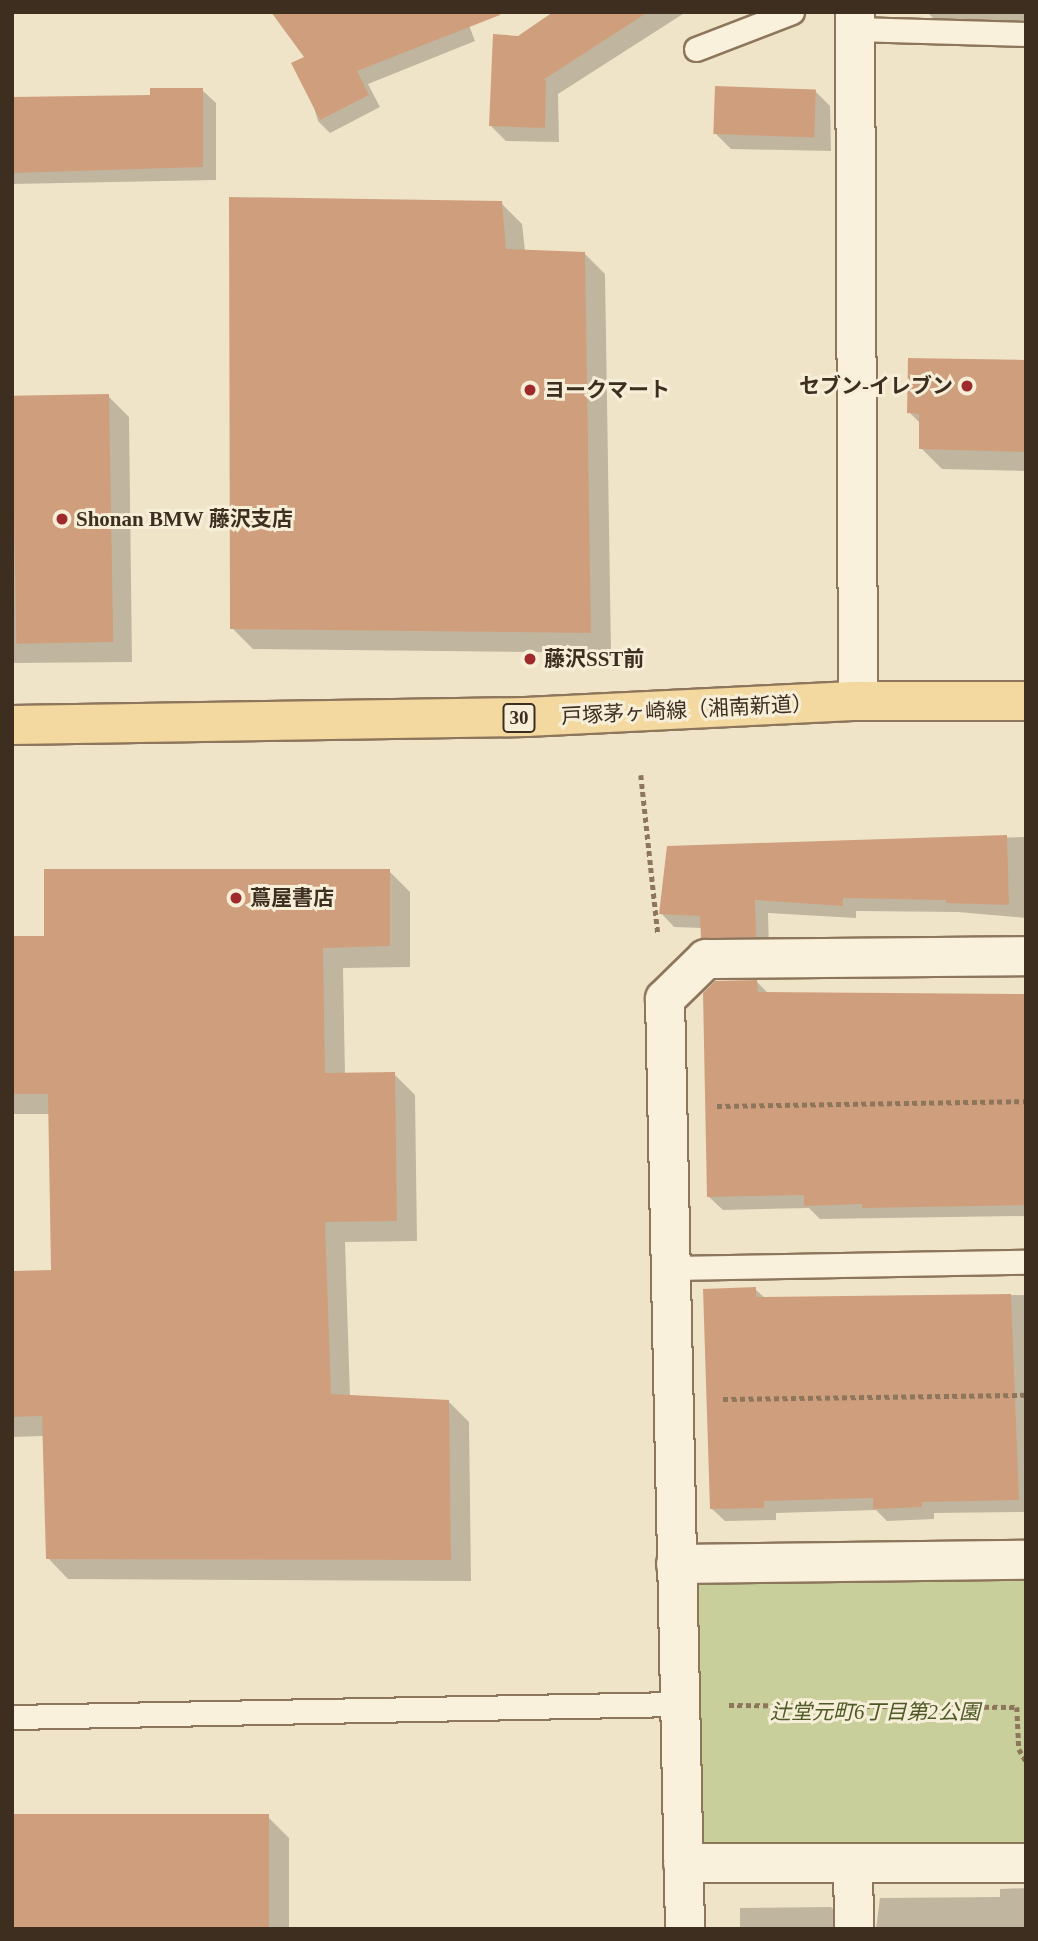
<!DOCTYPE html>
<meta charset="utf-8">
<style>
body{margin:0}
#map{position:relative;width:1038px;height:1941px;overflow:hidden;background:#f0e4c8;font-family:"Times New Roman","Noto Sans JP",serif}
div>[style]{position:absolute}
.green>*{inset:0;background:#c9cf9b;transform-origin:0 0}
.shadow>*{inset:0;background:#0003}
.building>*{inset:0;background:#cf9f7d;transform-origin:0 0}
.path>*{height:4.5px;margin-top:-2.25px;transform-origin:0;background:repeating-linear-gradient(90deg,#8d765c 0 5px,transparent 0 8.5px)}
.roads{filter:drop-shadow(2px 0 #8d765c) drop-shadow(-2px 0 #8d765c) drop-shadow(0 2px #8d765c) drop-shadow(0 -2px #8d765c)}
.lane>*{height:23px;margin:-11.5px;padding:0 11.5px;transform-origin:11.5px;border-radius:11.5px;background:#faf1dc}
.street>*{height:38px;margin:-19px;padding:0 19px;transform-origin:19px;border-radius:19px;background:#faf1dc}
.primary>*{height:38px;margin:-19px;padding:0 19px;transform-origin:19px;border-radius:19px;background:#f3d9a0}
.dots>*{width:19px;height:19px;translate:-50% -50%;box-sizing:border-box;border:4px solid #f7eed8;border-radius:50%}
span{translate:-50% -50%;white-space:nowrap;text-align:center;line-height:1.15;-webkit-text-stroke:6px #f7eed8;paint-order:stroke}
.shield-label span{padding:2px 5px;background:#f7eed8;border:2px solid;border-radius:5px;-webkit-text-stroke-width:0}
.shield-label{font-size:19px;color:#3d2e20;font-weight:700}
.poi-label{font-size:21px;color:#3d2e20;font-weight:700}
.right{translate:-100% -50%;text-align:right}
.left{translate:0 -50%;text-align:left}
.street-label{font-size:21px;color:#3d2e20}
.park-label{font-size:21px;color:#4d5a26;font-style:italic}
.frame{position:absolute;inset:0;border:14px solid #3d2e20;pointer-events:none}
</style>
<div id="map">
<div class="green">
<i style="left:1026px;top:1560px;width:302px;height:350px;rotate:90deg"></i>
</div>
<div class="shadow">
<i style="clip-path:polygon(464px 12px,475px 41px,368px 84px,380px 107px,330px 133px,318px 121px,300px 61px)"></i>
<i style="clip-path:polygon(556px 12px,686px 12px,558px 94px,559px 142px,506px 141px,491px 126px,518px 37px)"></i>
<i style="clip-path:polygon(927px 12px,1026px 12px,1026px 22px,940px 25px)"></i>
<i style="clip-path:polygon(202px 90px,216px 103px,216px 180px,12px 184px,12px 99px,152px 97px)"></i>
<i style="clip-path:polygon(815px 91px,830px 106px,831px 151px,731px 149px,716px 134px)"></i>
<i style="clip-path:polygon(501px 203px,522px 224px,525px 251px,584px 253px,605px 274px,611px 653px,253px 649px,232px 628px)"></i>
<i style="clip-path:polygon(1026px 361px,1026px 471px,942px 469px,921px 448px,921px 424px,909px 412px)"></i>
<i style="clip-path:polygon(108px 396px,129px 417px,132px 662px,12px 663px,12px 398px)"></i>
<i style="clip-path:polygon(1026px 837px,1026px 918px,958px 912px,856px 911px,856px 918px,768px 913px,769px 950px,716px 952px,703px 938px,702px 928px,674px 927px,661px 913px,668px 847px)"></i>
<i style="clip-path:polygon(389px 871px,410px 892px,410px 967px,343px 968px,345px 1074px,394px 1074px,415px 1095px,417px 1241px,345px 1242px,350px 1397px,448px 1401px,469px 1422px,471px 1581px,68px 1579px,48px 1558px,44px 1436px,12px 1437px,12px 1273px,52px 1272px,50px 1114px,12px 1114px,12px 938px,46px 938px)"></i>
<i style="clip-path:polygon(757px 982px,768px 993px,1026px 995px,1026px 1216px,820px 1219px,809px 1208px,723px 1210px,709px 1197px)"></i>
<i style="clip-path:polygon(755px 1289px,766px 1299px,1026px 1295px,1026px 1512px,934px 1513px,934px 1519px,887px 1521px,876px 1510px,776px 1513px,776px 1520px,725px 1521px,712px 1509px)"></i>
<i style="clip-path:polygon(268px 1817px,289px 1838px,289px 1929px,12px 1929px)"></i>
<i style="clip-path:polygon(1026px 1888px,1026px 1929px,876px 1929px,880px 1898px,1000px 1897px,1000px 1889px)"></i>
<i style="clip-path:polygon(831px 1907px,846px 1922px,847px 1929px,740px 1929px,740px 1908px)"></i>
</div>
<div class="building">
<i style="clip-path:polygon(271px 12px,499px 12px,500px 15px,357px 71px,369px 95px,320px 120px,291px 63px,304px 57px)"></i>
<i style="clip-path:polygon(553px 12px,648px 12px,543px 80px,546px 80px,545px 128px,489px 126px,493px 34px,518px 36px)"></i>
<i style="left:715px;top:86px;width:101px;height:48px;rotate:2deg"></i>
<i style="clip-path:polygon(150px 88px,203px 88px,203px 167px,12px 173px,12px 97px,150px 95px)"></i>
<i style="clip-path:polygon(229px 197px,502px 201px,506px 249px,585px 252px,591px 633px,230px 629px)"></i>
<i style="clip-path:polygon(908px 358px,1026px 360px,1026px 452px,919px 449px,919px 414px,907px 413px)"></i>
<i style="left:109px;top:394px;width:248px;height:97px;rotate:89deg"></i>
<i style="clip-path:polygon(1007px 835px,1009px 905px,946px 903px,946px 900px,843px 898px,843px 906px,755px 900px,756px 937px,701px 939px,700px 916px,659px 914px,667px 846px)"></i>
<i style="clip-path:polygon(44px 869px,390px 869px,390px 946px,323px 948px,325px 1073px,395px 1072px,397px 1221px,325px 1222px,331px 1394px,449px 1400px,451px 1560px,46px 1559px,42px 1416px,12px 1417px,12px 1271px,51px 1270px,48px 1094px,12px 1094px,12px 936px,44px 936px)"></i>
<i style="clip-path:polygon(757px 980px,758px 992px,1026px 994px,1026px 1205px,862px 1208px,862px 1204px,804px 1206px,804px 1195px,707px 1197px,703px 993px,715px 981px)"></i>
<i style="clip-path:polygon(756px 1287px,756px 1297px,1011px 1294px,1019px 1500px,922px 1502px,922px 1507px,873px 1509px,873px 1498px,764px 1501px,764px 1508px,710px 1509px,703px 1289px)"></i>
<i style="left:12px;top:1814px;width:257px;height:115px"></i>
</div>
<div class="path">
<i style="left:641px;top:775px;width:161px;rotate:83.9deg"></i>
<i style="left:717px;top:1106px;width:309px;rotate:-0.9deg"></i>
<i style="left:723px;top:1399px;width:303px;rotate:-0.8deg"></i>
<i style="left:729px;top:1705px;width:288px;rotate:0.4deg"></i>
<i style="left:1017px;top:1707px;width:42px;rotate:87.3deg"></i>
<i style="left:1019px;top:1749px;width:14px;rotate:60deg"></i>
</div>
<div class="roads">
<div class="lane">
<i style="left:855px;top:29px;width:171px;rotate:1.7deg"></i>
<i style="left:696px;top:49px;width:103px;rotate:-21.1deg"></i>
<i style="left:671px;top:1268px;width:355px;rotate:-1deg"></i>
<i style="left:12px;top:1717px;width:667px;rotate:-1.12deg"></i>
</div>
<div class="street">
<i style="left:855px;top:12px;width:689px;rotate:89.75deg"></i>
<i style="left:676px;top:1564px;width:350px;rotate:-0.7deg"></i>
<i style="left:683px;top:1863px;width:343px"></i>
<i style="left:853px;top:1863px;width:66px;rotate:89.1deg"></i>
<i style="left:685px;top:1929px;width:930px;rotate:-91.23deg"></i>
<i style="left:665px;top:999px;width:57px;rotate:-44.3deg"></i>
<i style="left:706px;top:959px;width:320px;rotate:-0.5deg"></i>
</div>
<div class="primary">
<i style="left:12px;top:725px;width:514px;rotate:-0.89deg"></i>
<i style="left:526px;top:717px;width:332px;rotate:-2.8deg"></i>
<i style="left:858px;top:701px;width:168px"></i>
</div>
</div>
<div class="dots">
<i style="left:967px;top:386px;background:#9e2a2b"></i>
<i style="left:530px;top:390px;background:#9e2a2b"></i>
<i style="left:62px;top:519px;background:#9e2a2b"></i>
<i style="left:530px;top:659px;background:#9e2a2b"></i>
<i style="left:236px;top:898px;background:#9e2a2b"></i>
</div>
<div class="shield-label">
<span style="left:519px;top:718px">30</span>
</div>
<div class="poi-label">
<span class="right" style="left:953px;top:386px">セブン-イレブン</span>
<span class="left" style="left:544px;top:390px">ヨークマート</span>
<span class="left" style="left:76px;top:519px">Shonan BMW 藤沢支店</span>
<span class="left" style="left:544px;top:659px">藤沢SST前</span>
<span class="left" style="left:250px;top:898px">蔦屋書店</span>
</div>
<div class="street-label">
<span style="left:687px;top:710px;rotate:-3deg">戸塚茅ヶ崎線（湘南新道）</span>
</div>
<div class="park-label">
<span style="left:875px;top:1712px">辻堂元町6丁目第2公園</span>
</div>
<div class="frame"></div>
</div>
